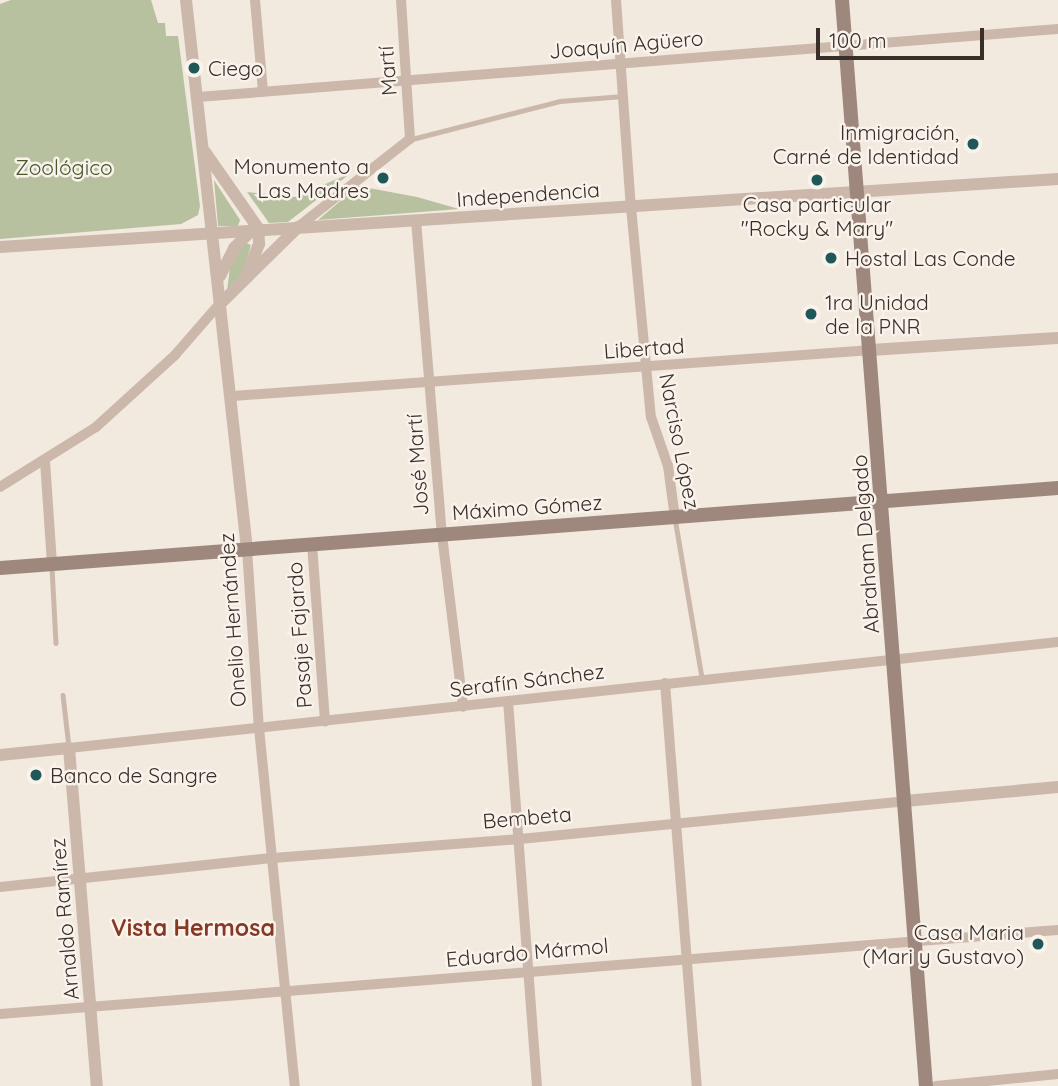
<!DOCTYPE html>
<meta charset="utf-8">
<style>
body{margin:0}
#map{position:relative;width:1058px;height:1086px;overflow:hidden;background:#f2e9df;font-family:Quicksand,sans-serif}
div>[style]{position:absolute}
.green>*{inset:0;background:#b7c19f}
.service>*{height:4.5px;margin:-2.25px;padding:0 2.25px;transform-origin:2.25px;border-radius:2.25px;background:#cbb8ab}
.minor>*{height:10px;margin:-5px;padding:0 5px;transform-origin:5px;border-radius:5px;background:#cbb8ab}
.tertiary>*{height:12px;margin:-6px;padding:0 6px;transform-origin:6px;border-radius:6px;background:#cbb8ab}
.secondary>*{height:14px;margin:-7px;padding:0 7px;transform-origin:7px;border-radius:7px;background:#9e877c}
.dots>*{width:19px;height:19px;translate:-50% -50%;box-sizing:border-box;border:4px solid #faf3ec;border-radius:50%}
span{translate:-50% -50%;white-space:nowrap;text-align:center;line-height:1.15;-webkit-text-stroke:5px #faf3ec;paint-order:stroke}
.street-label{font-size:21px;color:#382e2a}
.poi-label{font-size:21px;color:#382e2a}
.left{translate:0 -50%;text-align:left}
.right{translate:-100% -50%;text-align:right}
.park-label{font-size:21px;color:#49562e}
.neighbourhood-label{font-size:23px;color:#863825;font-weight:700}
.scale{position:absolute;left:816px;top:28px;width:168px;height:32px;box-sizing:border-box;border:4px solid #382e2a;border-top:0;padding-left:9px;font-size:21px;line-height:24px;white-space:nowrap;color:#382e2a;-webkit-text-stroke:5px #faf3ec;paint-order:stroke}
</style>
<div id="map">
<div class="green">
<i style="clip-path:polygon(11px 0,151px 0,158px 23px,165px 23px,166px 36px,178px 36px,200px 206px,198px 215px,181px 224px,0 239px,0 4px)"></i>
<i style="clip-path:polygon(351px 173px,288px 222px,269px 223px,247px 192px,295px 197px)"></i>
<i style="clip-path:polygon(214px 180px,240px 220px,238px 226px,218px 226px)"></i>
<i style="clip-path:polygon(358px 186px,417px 197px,459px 209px,318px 220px)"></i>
<i style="clip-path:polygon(246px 243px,251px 245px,243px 273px,227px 291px,231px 260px)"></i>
</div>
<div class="service">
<i style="left:412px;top:139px;width:153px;rotate:-14.4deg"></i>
<i style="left:560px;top:101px;width:63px;rotate:-4.5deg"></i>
<i style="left:675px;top:518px;width:162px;rotate:80.4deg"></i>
<i style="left:52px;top:567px;width:76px;rotate:87deg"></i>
<i style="left:63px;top:695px;width:52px;rotate:83.4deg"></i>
</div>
<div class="minor">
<i style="left:255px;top:0;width:92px;rotate:85deg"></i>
<i style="left:616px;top:0;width:208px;rotate:85.9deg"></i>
<i style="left:631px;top:207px;width:211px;rotate:84.6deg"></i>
<i style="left:651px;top:417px;width:52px;rotate:70.9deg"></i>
<i style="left:668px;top:466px;width:52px;rotate:82.3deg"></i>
<i style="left:198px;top:97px;width:863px;rotate:-4.52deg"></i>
<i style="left:416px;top:220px;width:316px;rotate:85.3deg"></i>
<i style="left:442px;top:535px;width:173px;rotate:83deg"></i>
<i style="left:298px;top:227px;width:142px;rotate:-38.2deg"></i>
<i style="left:410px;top:139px;width:139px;rotate:-93.7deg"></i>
<i style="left:233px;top:396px;width:640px;rotate:-4.12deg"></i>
<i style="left:45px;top:461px;width:103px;rotate:86.1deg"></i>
<i style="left:0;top:487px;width:113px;rotate:-32deg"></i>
<i style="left:96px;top:427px;width:107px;rotate:-42.3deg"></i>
<i style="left:175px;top:355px;width:70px;rotate:-49deg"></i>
<i style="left:312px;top:544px;width:178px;rotate:85.8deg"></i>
<i style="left:247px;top:549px;width:179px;rotate:86.2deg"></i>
<i style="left:259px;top:728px;width:360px;rotate:84.3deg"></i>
<i style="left:665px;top:683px;width:404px;rotate:85.5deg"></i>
<i style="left:508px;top:701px;width:386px;rotate:85.7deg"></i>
<i style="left:69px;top:748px;width:995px;rotate:-6.12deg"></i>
<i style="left:0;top:887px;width:275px;rotate:-6.1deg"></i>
<i style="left:273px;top:858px;width:248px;rotate:-4.4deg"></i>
<i style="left:520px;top:839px;width:387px;rotate:-5.6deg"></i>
<i style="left:0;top:1014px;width:1061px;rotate:-4.54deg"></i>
<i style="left:936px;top:1086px;width:123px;rotate:-5.6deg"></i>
</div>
<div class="tertiary">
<i style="left:186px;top:0;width:552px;rotate:83.66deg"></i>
<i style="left:205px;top:152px;width:93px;rotate:55.1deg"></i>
<i style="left:258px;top:228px;width:16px;rotate:86deg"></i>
<i style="left:259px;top:244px;width:32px;rotate:112deg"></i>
<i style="left:0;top:247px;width:1060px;rotate:-3.68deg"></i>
<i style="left:220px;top:276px;width:31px;rotate:-63deg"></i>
<i style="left:234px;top:248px;width:27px;rotate:-45deg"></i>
<i style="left:222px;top:302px;width:107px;rotate:-44.6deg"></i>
<i style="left:871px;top:350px;width:187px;rotate:-3.7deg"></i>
<i style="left:0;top:755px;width:69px;rotate:-5.8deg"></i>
<i style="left:69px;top:748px;width:339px;rotate:85.3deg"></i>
<i style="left:905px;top:801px;width:154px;rotate:-5.2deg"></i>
</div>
<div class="secondary">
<i style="left:842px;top:0;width:1089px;rotate:85.58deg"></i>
<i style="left:0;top:568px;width:1061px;rotate:-4.32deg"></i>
</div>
<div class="dots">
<i style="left:194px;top:68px;background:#205859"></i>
<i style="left:973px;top:144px;background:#205859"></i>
<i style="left:383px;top:178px;background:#205859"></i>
<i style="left:817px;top:180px;background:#205859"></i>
<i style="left:831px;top:258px;background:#205859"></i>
<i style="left:811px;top:314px;background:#205859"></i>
<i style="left:36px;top:775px;background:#205859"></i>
<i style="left:1038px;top:944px;background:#205859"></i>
</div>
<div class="street-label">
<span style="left:626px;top:44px;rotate:-5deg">Joaquín Agüero</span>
<span style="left:387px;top:71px;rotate:-94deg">Martí</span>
<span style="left:528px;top:194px;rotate:-4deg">Independencia</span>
<span style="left:644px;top:348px;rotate:-4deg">Libertad</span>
<span style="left:680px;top:441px;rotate:79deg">Narciso López</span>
<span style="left:417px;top:465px;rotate:-94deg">José Martí</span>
<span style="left:527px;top:507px;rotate:-4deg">Máximo Gómez</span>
<span style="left:865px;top:544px;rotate:-94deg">Abraham Delgado</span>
<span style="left:232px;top:620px;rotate:-94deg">Onelio Hernández</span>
<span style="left:299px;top:635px;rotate:-94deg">Pasaje Fajardo</span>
<span style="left:527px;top:680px;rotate:-7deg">Serafín Sánchez</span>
<span style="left:527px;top:817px;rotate:-5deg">Bembeta</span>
<span style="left:64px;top:919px;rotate:-95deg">Arnaldo Ramírez</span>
<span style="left:527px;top:952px;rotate:-5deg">Eduardo Mármol</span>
</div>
<div class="poi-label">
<span class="left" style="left:208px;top:68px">Ciego</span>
<span class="right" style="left:959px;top:144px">Inmigración,<br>Carné de Identidad</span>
<span class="right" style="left:369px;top:178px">Monumento a<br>Las Madres</span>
<span style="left:817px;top:216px">Casa particular<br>"Rocky &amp; Mary"</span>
<span class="left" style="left:845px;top:258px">Hostal Las Conde</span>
<span class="left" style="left:825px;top:314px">1ra Unidad<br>de la PNR</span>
<span class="left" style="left:50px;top:775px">Banco de Sangre</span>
<span class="right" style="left:1024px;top:944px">Casa Maria<br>(Mari y Gustavo)</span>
</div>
<div class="park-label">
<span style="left:64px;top:167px">Zoológico</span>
</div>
<div class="neighbourhood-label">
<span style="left:193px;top:928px">Vista Hermosa</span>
</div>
<div class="scale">100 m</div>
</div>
